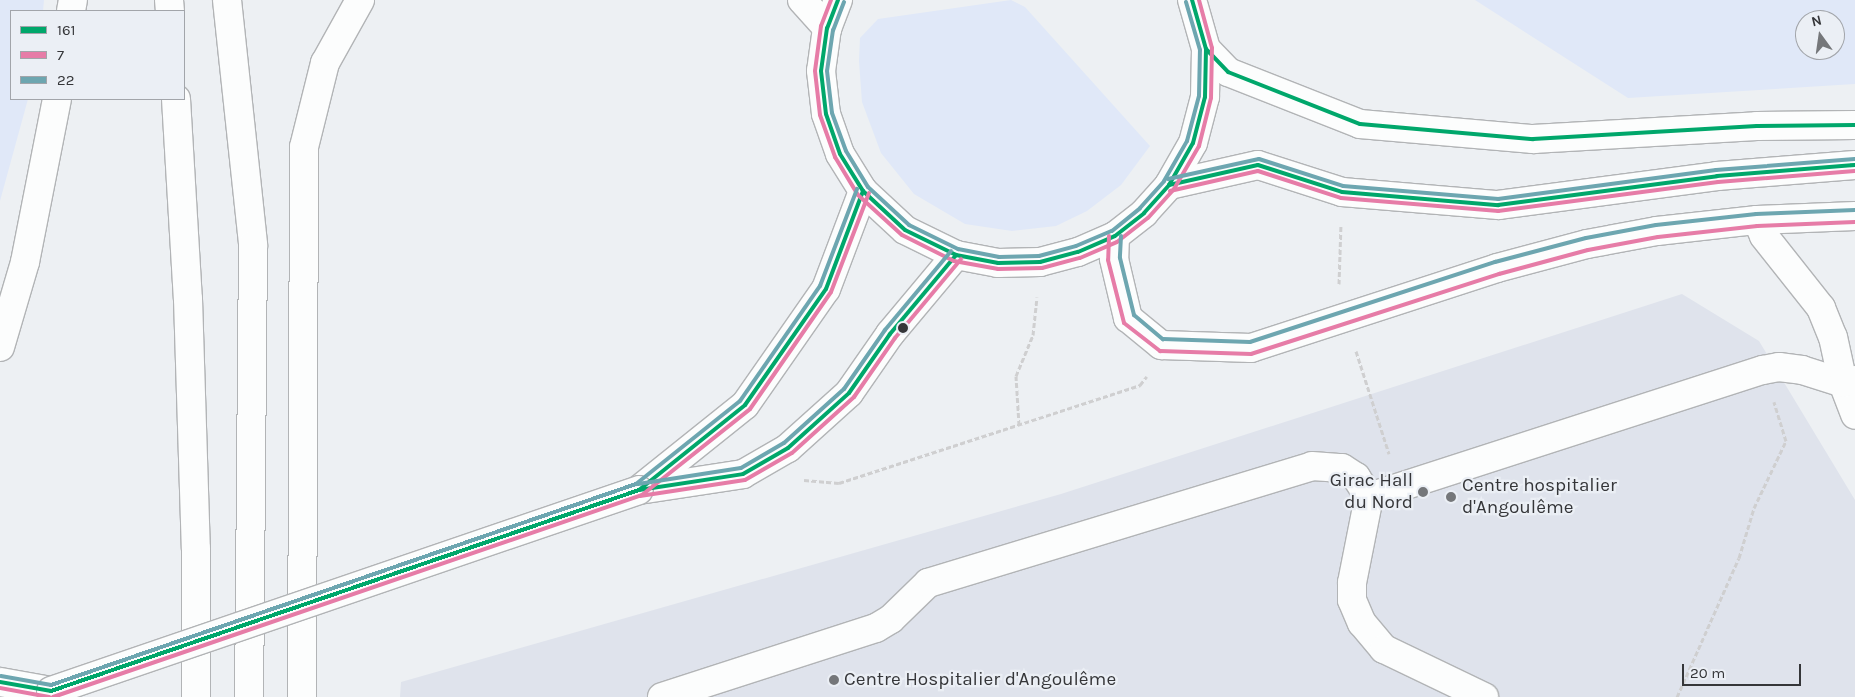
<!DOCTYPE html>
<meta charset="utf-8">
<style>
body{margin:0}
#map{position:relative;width:1855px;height:697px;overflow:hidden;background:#edf0f3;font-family:Karla,sans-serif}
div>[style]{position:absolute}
.built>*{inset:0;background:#dfe3ec}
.green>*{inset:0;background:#e0e8f8}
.path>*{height:3px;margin-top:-1.5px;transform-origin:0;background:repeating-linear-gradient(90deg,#cfcfd0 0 5px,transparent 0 7.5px)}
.roads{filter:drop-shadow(1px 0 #b2b4b6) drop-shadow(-1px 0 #b2b4b6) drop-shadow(0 1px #b2b4b6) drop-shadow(0 -1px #b2b4b6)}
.minor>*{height:28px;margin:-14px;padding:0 14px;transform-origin:14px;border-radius:14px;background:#fcfdfd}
.major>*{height:28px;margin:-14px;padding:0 14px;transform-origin:14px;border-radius:14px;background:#fcfdfd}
.highway>*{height:28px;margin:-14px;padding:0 14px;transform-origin:14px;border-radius:14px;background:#fcfdfd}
.bridges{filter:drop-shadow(1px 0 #b2b4b6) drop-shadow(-1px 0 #b2b4b6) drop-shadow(0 1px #b2b4b6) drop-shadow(0 -1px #b2b4b6)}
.major-bridge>*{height:28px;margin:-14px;padding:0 14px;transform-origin:14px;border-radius:14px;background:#fcfdfd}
.bus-1>*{height:4px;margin:-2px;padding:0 2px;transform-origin:2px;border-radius:2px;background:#00a76b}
.bus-2>*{height:4px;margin:-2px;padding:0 2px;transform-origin:2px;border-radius:2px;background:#e67ca7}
.bus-3>*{height:4px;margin:-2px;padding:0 2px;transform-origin:2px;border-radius:2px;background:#6da6b0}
.dots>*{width:14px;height:14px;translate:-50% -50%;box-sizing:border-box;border:2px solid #ebeff5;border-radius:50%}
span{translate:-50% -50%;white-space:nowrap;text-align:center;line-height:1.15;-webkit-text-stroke:4.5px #ebeff5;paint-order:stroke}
.poi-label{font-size:19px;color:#353639}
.right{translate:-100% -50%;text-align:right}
.left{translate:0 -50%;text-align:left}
.legend{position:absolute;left:10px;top:10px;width:175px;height:90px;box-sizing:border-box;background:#ebeff5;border:1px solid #a2a5aa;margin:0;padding:6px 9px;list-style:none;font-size:15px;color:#353639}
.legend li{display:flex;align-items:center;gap:10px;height:25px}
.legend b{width:25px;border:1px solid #a2a5aa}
.north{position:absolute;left:1795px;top:10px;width:50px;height:50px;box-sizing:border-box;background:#ebeff5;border:1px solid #a2a5aa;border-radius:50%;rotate:346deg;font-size:14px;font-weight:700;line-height:20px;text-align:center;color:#353639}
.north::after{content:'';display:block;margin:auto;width:18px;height:22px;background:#75777a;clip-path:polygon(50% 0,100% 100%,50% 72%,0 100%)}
.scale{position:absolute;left:1682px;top:664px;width:119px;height:22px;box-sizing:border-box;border:2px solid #353639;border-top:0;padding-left:6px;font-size:15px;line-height:18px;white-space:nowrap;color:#353639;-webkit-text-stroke:4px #ebeff5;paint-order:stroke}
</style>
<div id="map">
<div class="built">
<i style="clip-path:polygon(1682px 294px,1759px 341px,1855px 500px,1855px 697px,400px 697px,401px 682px,1061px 494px)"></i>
</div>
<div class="green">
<i style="clip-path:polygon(0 0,44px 0,43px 11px,11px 11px,11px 99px,28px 99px,0 201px)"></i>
<i style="clip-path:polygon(1011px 0,1025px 7px,1150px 146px,1121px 185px,1087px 211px,1056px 226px,1012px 231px,965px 224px,914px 194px,881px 153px,862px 102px,859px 61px,860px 38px,878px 19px)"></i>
<i style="clip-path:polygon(evenodd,1475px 0,1855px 0,1855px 84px,1628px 98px,1475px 0,1805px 20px,1835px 20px,1835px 50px,1805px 50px,1805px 20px)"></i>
</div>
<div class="path">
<i style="left:1339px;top:284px;width:59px;rotate:-88.1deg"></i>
<i style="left:1356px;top:351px;width:108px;rotate:72.2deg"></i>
<i style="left:1019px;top:425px;width:49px;rotate:-93.5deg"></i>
<i style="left:1016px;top:376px;width:44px;rotate:-67.5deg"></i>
<i style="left:1033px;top:335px;width:38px;rotate:-84deg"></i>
<i style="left:804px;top:480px;width:35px;rotate:5deg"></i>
<i style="left:839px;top:483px;width:317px;rotate:-18deg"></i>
<i style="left:1140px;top:385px;width:11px;rotate:-52deg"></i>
<i style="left:1677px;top:697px;width:152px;rotate:-66deg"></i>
<i style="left:1739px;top:558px;width:52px;rotate:-73.3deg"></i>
<i style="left:1754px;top:508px;width:74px;rotate:-64.5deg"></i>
<i style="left:1786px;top:441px;width:41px;rotate:-107.1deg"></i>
</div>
<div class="roads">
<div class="minor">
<i style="left:1757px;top:220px;width:17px;rotate:66deg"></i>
<i style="left:1764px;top:236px;width:92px;rotate:51.6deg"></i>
<i style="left:1821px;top:308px;width:31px;rotate:68deg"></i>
<i style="left:1833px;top:337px;width:47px;rotate:77.7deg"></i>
<i style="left:1843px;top:383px;width:34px;rotate:69deg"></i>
<i style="left:1115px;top:236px;width:23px;rotate:92deg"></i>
<i style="left:1114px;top:259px;width:61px;rotate:76.7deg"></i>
<i style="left:1128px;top:318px;width:43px;rotate:39.3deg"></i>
<i style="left:1161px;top:345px;width:90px;rotate:1.9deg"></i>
<i style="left:1251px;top:348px;width:259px;rotate:-18deg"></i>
<i style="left:1497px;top:268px;width:93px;rotate:-14.9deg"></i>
<i style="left:1587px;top:244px;width:71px;rotate:-10.5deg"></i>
<i style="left:1657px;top:231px;width:101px;rotate:-6.3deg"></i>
<i style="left:1757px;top:220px;width:98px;rotate:-2.3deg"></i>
<i style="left:1369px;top:497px;width:414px;rotate:-17.9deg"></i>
<i style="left:1763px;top:370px;width:16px;rotate:-11deg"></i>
<i style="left:1779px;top:367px;width:23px;rotate:7deg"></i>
<i style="left:1802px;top:370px;width:43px;rotate:17.6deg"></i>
<i style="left:1843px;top:383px;width:12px;rotate:-14deg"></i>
<i style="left:1369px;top:497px;width:88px;rotate:101.2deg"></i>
<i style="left:1352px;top:583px;width:17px;rotate:90deg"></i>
<i style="left:1352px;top:600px;width:25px;rotate:67deg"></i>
<i style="left:1362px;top:623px;width:34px;rotate:50deg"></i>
<i style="left:1384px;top:649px;width:111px;rotate:25.6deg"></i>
<i style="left:662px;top:697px;width:225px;rotate:-17.9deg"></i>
<i style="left:876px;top:628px;width:17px;rotate:-31deg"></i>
<i style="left:891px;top:619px;width:52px;rotate:-44.2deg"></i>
<i style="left:928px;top:583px;width:401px;rotate:-16.9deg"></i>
<i style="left:1312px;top:466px;width:30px;rotate:4deg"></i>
<i style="left:1342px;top:468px;width:17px;rotate:33deg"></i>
<i style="left:1356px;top:477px;width:24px;rotate:57deg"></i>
</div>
<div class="major">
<i style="left:838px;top:0;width:30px;rotate:111deg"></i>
<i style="left:827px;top:28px;width:43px;rotate:97.9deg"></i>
<i style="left:821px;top:71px;width:43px;rotate:83.4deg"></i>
<i style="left:826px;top:114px;width:42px;rotate:70.7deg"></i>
<i style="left:840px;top:154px;width:44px;rotate:58.1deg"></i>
<i style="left:863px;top:191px;width:57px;rotate:42.9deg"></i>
<i style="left:905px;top:230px;width:57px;rotate:26.1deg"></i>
<i style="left:956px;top:255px;width:43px;rotate:10.8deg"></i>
<i style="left:998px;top:263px;width:42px;rotate:-1.4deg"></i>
<i style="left:1040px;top:262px;width:39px;rotate:-15deg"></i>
<i style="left:1078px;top:252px;width:40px;rotate:-23.4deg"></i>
<i style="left:1115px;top:236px;width:37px;rotate:-38deg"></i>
<i style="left:1144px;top:213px;width:38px;rotate:-48deg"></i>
<i style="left:1169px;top:185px;width:48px;rotate:-60.3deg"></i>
<i style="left:1193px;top:143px;width:48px;rotate:-75.4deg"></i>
<i style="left:1205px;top:97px;width:48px;rotate:-88.8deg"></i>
<i style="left:1206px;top:49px;width:51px;rotate:-105.9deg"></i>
<i style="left:1206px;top:49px;width:32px;rotate:46deg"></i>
<i style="left:1228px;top:72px;width:142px;rotate:21.5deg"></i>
<i style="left:1360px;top:124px;width:174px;rotate:5deg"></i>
<i style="left:1533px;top:139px;width:224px;rotate:-3.3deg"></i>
<i style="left:1757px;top:126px;width:98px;rotate:-0.6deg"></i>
<i style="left:1169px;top:185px;width:91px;rotate:-12.7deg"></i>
<i style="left:1258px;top:165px;width:88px;rotate:17.8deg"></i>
<i style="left:1342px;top:192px;width:157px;rotate:4.8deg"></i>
<i style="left:1498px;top:205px;width:221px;rotate:-7.5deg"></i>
<i style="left:1717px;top:176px;width:138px;rotate:-4.6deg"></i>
<i style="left:640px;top:489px;width:134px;rotate:-38.7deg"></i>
<i style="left:745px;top:405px;width:141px;rotate:-55.1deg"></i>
<i style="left:826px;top:289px;width:105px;rotate:-69.3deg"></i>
<i style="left:639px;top:490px;width:105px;rotate:-8.7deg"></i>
<i style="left:743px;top:474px;width:52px;rotate:-30deg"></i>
<i style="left:788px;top:448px;width:82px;rotate:-42deg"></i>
<i style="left:849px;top:393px;width:72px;rotate:-55.2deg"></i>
<i style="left:890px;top:334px;width:103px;rotate:-50.1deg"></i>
<i style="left:0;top:682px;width:52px;rotate:10deg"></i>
</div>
<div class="highway">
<i style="left:169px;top:0;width:11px;rotate:85deg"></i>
<i style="left:227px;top:0;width:246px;rotate:83.9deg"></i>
<i style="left:253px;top:245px;width:452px;rotate:90.5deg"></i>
<i style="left:802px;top:0;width:38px;rotate:48deg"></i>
<i style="left:71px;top:11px;width:11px;rotate:-80deg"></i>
<i style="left:176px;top:99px;width:200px;rotate:86.6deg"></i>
<i style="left:188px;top:299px;width:250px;rotate:88.2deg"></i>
<i style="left:196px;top:549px;width:148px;rotate:90deg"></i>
<i style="left:0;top:347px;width:89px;rotate:-73.6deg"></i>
<i style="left:25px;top:262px;width:166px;rotate:-78.9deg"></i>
<i style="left:302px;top:697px;width:550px;rotate:-89.79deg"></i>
<i style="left:304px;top:147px;width:87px;rotate:-76deg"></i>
<i style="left:325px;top:63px;width:72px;rotate:-60.9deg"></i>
</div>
</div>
<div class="bridges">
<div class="major-bridge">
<i style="left:51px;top:691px;width:621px;rotate:-18.87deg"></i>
</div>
</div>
<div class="bus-1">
<i style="left:838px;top:0;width:30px;rotate:111deg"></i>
<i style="left:827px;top:28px;width:43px;rotate:97.9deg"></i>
<i style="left:821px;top:71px;width:43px;rotate:83.4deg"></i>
<i style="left:826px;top:114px;width:42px;rotate:70.7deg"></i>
<i style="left:840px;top:154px;width:44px;rotate:58.1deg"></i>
<i style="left:863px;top:191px;width:57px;rotate:42.9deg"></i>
<i style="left:905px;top:230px;width:57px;rotate:26.1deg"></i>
<i style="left:956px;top:255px;width:43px;rotate:10.8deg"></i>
<i style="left:998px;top:263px;width:42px;rotate:-1.4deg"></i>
<i style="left:1040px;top:262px;width:39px;rotate:-15deg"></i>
<i style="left:1078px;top:252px;width:40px;rotate:-23.4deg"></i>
<i style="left:1115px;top:236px;width:37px;rotate:-38deg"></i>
<i style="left:1144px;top:213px;width:38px;rotate:-48deg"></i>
<i style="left:1169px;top:185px;width:48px;rotate:-60.3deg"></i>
<i style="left:1193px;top:143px;width:48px;rotate:-75.4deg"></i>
<i style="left:1205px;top:97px;width:48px;rotate:-88.8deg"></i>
<i style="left:1206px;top:49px;width:51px;rotate:-105.9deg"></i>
<i style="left:1206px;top:49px;width:32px;rotate:46deg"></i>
<i style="left:1228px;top:72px;width:142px;rotate:21.5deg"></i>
<i style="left:1360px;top:124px;width:174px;rotate:5deg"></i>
<i style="left:1533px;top:139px;width:224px;rotate:-3.3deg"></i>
<i style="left:1757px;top:126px;width:98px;rotate:-0.6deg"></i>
<i style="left:1169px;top:185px;width:91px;rotate:-12.7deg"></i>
<i style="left:1258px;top:165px;width:88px;rotate:17.8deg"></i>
<i style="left:1342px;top:192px;width:157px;rotate:4.8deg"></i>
<i style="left:1498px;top:205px;width:221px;rotate:-7.5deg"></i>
<i style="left:1717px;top:176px;width:138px;rotate:-4.6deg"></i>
<i style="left:639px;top:490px;width:105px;rotate:-8.7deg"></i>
<i style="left:743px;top:474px;width:52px;rotate:-30deg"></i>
<i style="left:788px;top:448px;width:82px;rotate:-42deg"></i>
<i style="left:849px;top:393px;width:72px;rotate:-55.2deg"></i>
<i style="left:890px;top:334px;width:103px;rotate:-50.1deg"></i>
<i style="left:0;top:682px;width:52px;rotate:10deg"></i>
<i style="left:51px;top:691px;width:621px;rotate:-18.87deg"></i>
<i style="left:639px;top:490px;width:136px;rotate:-38.7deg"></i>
<i style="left:745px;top:405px;width:141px;rotate:-55.1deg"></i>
<i style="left:826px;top:289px;width:105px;rotate:-69.3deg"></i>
</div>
<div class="bus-2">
<i style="left:831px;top:0;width:28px;rotate:111deg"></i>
<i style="left:821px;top:26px;width:45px;rotate:97.6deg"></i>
<i style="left:815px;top:71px;width:44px;rotate:83.5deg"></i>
<i style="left:820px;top:115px;width:45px;rotate:70.3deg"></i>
<i style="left:835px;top:157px;width:44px;rotate:58.8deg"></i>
<i style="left:858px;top:195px;width:59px;rotate:42.3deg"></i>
<i style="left:902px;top:235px;width:58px;rotate:26.6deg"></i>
<i style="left:954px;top:261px;width:45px;rotate:10.3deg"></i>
<i style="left:998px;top:269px;width:44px;rotate:-1.3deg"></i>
<i style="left:1042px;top:268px;width:39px;rotate:-15deg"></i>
<i style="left:1080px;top:258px;width:40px;rotate:-23.4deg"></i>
<i style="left:1117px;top:242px;width:39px;rotate:-38deg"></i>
<i style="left:1148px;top:218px;width:39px;rotate:-48deg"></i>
<i style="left:1174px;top:189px;width:50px;rotate:-59.8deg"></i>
<i style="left:1199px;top:146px;width:49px;rotate:-76deg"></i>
<i style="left:1211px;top:98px;width:50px;rotate:-88.9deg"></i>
<i style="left:1212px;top:48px;width:50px;rotate:-105.2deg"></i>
<i style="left:1170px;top:191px;width:90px;rotate:-12.8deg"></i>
<i style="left:1258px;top:171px;width:87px;rotate:18deg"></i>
<i style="left:1341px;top:198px;width:158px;rotate:4.7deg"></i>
<i style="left:1498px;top:211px;width:222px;rotate:-7.5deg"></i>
<i style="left:1718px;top:182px;width:137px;rotate:-4.6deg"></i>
<i style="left:1109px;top:236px;width:24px;rotate:92deg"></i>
<i style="left:1108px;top:260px;width:65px;rotate:75.7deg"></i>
<i style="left:1124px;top:323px;width:46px;rotate:37.9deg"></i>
<i style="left:1160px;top:351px;width:91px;rotate:1.9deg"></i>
<i style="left:1251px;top:354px;width:261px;rotate:-17.9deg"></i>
<i style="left:1499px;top:274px;width:92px;rotate:-15.1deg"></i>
<i style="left:1588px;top:250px;width:71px;rotate:-10.5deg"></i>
<i style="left:1658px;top:237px;width:100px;rotate:-6.3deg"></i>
<i style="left:1757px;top:226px;width:98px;rotate:-2.3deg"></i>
<i style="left:640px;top:496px;width:106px;rotate:-8.7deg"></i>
<i style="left:745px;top:480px;width:54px;rotate:-29.9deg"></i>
<i style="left:792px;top:453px;width:84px;rotate:-42.1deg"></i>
<i style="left:854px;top:397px;width:72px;rotate:-55.2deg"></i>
<i style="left:895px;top:338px;width:103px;rotate:-50.1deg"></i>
<i style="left:0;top:688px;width:50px;rotate:10.4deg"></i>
<i style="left:53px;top:697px;width:623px;rotate:-18.93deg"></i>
<i style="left:642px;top:495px;width:138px;rotate:-38.5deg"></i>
<i style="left:750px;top:409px;width:142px;rotate:-55.3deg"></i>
<i style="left:831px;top:292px;width:106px;rotate:-69deg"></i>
</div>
<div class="bus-3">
<i style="left:844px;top:2px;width:30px;rotate:111deg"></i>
<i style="left:833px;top:30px;width:41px;rotate:98.3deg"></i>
<i style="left:827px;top:71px;width:42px;rotate:83.2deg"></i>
<i style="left:832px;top:113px;width:40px;rotate:69.8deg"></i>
<i style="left:846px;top:151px;width:42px;rotate:58.6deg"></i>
<i style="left:868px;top:187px;width:56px;rotate:42.8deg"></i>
<i style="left:909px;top:225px;width:55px;rotate:26.1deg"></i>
<i style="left:958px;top:249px;width:42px;rotate:11deg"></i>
<i style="left:999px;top:257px;width:40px;rotate:-1.4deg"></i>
<i style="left:1039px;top:256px;width:38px;rotate:-15deg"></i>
<i style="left:1076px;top:246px;width:39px;rotate:-23deg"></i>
<i style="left:1112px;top:231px;width:36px;rotate:-39deg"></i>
<i style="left:1140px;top:208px;width:36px;rotate:-48deg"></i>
<i style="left:1164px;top:181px;width:46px;rotate:-60.1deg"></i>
<i style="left:1187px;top:141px;width:47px;rotate:-75.1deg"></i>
<i style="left:1199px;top:96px;width:46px;rotate:-88.8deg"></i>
<i style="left:1200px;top:50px;width:50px;rotate:-106.3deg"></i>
<i style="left:1168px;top:179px;width:93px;rotate:-12.4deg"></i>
<i style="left:1259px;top:159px;width:88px;rotate:17.8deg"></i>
<i style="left:1343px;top:186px;width:156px;rotate:4.8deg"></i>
<i style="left:1498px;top:199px;width:220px;rotate:-7.6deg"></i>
<i style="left:1716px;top:170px;width:139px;rotate:-4.5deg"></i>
<i style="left:1121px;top:236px;width:22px;rotate:93deg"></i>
<i style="left:1120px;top:258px;width:59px;rotate:76.2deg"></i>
<i style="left:1134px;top:315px;width:38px;rotate:40deg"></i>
<i style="left:1163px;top:339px;width:87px;rotate:2deg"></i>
<i style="left:1250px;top:342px;width:258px;rotate:-18.1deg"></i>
<i style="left:1495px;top:262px;width:94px;rotate:-14.8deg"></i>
<i style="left:1586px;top:238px;width:71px;rotate:-10.5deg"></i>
<i style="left:1656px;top:225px;width:101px;rotate:-6.3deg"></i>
<i style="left:1756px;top:214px;width:99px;rotate:-2.3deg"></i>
<i style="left:638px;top:484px;width:104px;rotate:-8.8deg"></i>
<i style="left:741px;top:468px;width:50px;rotate:-30.2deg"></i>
<i style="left:784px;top:443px;width:81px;rotate:-42deg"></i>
<i style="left:844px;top:389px;width:72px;rotate:-55.2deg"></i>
<i style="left:885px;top:330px;width:103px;rotate:-50.1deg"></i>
<i style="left:1px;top:676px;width:51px;rotate:10.2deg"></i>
<i style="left:51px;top:685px;width:619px;rotate:-18.96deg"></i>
<i style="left:636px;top:484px;width:133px;rotate:-38.6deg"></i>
<i style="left:740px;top:401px;width:140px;rotate:-55.2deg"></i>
<i style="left:820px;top:286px;width:104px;rotate:-69.1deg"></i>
</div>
<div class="dots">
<i style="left:903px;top:328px;background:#353639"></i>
<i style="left:1423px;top:492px;background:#75777a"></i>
<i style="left:1451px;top:497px;background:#75777a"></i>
<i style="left:834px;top:680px;background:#75777a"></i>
</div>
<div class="poi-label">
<span class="right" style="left:1413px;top:492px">Girac Hall<br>du Nord</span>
<span class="left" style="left:1462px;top:497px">Centre hospitalier<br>d'Angoulême</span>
<span class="left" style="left:844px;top:680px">Centre Hospitalier d'Angoulême</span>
</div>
<ul class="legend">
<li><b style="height:6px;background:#00a76b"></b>161</li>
<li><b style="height:6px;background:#e67ca7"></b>7</li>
<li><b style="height:6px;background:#6da6b0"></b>22</li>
</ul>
<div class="north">N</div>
<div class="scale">20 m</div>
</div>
